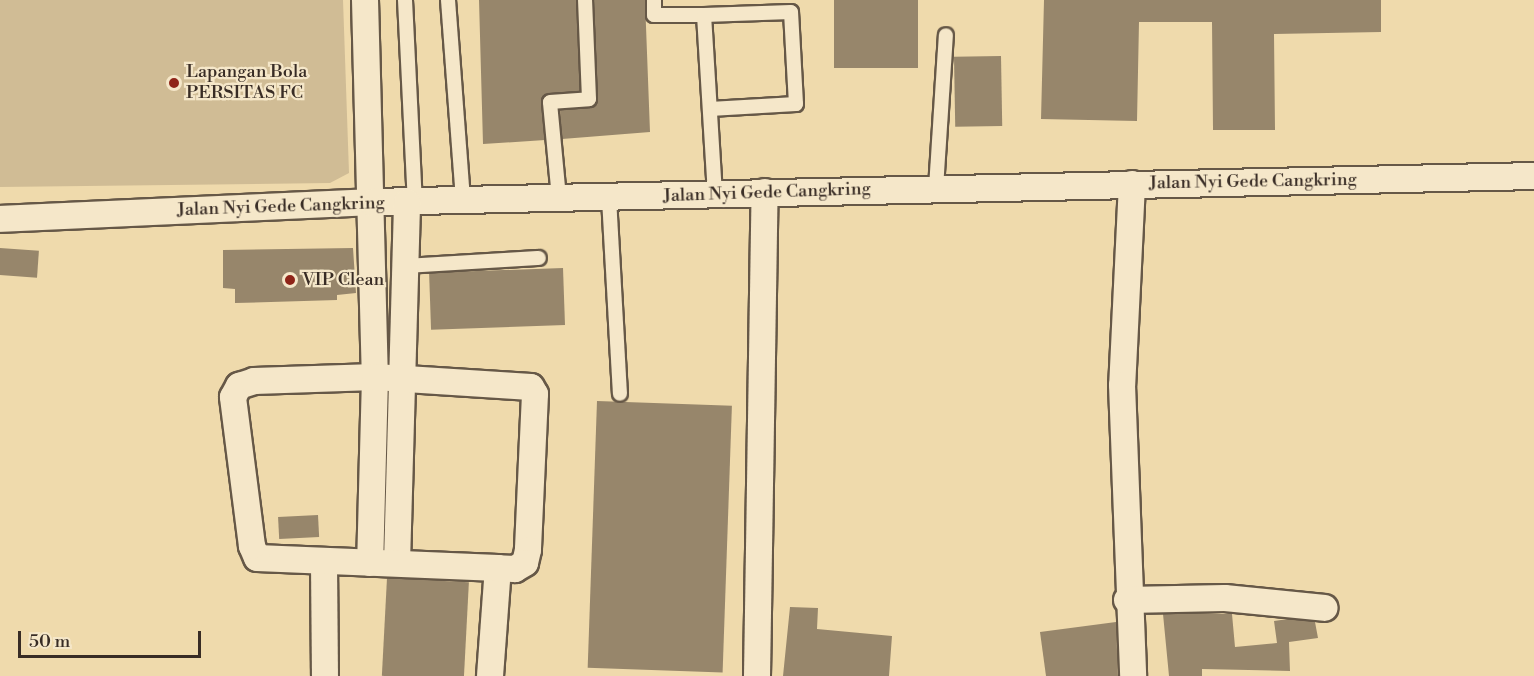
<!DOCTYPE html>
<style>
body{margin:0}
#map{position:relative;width:1534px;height:676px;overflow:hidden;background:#efdaac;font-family:"Libre Bodoni",serif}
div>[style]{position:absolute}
.green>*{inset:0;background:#d0bc95}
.building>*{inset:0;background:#97866b;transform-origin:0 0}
.roads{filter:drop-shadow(2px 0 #665847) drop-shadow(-2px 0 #665847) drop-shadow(0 2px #665847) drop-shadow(0 -2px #665847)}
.lane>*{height:14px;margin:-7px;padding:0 7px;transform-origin:7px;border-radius:7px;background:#f5e7c9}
.street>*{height:26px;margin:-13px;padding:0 13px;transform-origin:13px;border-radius:13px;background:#f5e7c9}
.dots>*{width:16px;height:16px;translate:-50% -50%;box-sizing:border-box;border:3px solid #f5e7c9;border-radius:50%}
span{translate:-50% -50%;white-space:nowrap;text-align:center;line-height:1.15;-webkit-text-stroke:4.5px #f5e7c9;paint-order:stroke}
.poi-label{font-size:18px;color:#382c25}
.left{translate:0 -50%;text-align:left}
.street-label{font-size:18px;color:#382c25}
.scale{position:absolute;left:18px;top:631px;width:183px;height:27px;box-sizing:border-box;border:3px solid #382c25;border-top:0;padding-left:8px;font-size:18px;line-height:21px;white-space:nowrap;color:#382c25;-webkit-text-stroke:4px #f5e7c9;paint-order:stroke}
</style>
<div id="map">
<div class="green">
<i style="clip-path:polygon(0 0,343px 0,349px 173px,330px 183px,0 187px)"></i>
</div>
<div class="building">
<i style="clip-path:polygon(479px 0,576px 0,580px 91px,542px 98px,545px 140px,483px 144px)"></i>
<i style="clip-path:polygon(594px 0,645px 0,650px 132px,562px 139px,560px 110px,590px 108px,597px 103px)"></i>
<i style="left:834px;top:0;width:84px;height:68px"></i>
<i style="clip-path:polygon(1044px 0,1381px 0,1381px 32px,1274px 34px,1275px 130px,1213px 130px,1212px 22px,1139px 22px,1137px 121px,1041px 119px)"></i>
<i style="left:1001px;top:56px;width:70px;height:47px;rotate:89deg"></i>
<i style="left:0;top:248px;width:39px;height:27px;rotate:4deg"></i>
<i style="clip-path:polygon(353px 248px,356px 293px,337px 295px,337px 300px,235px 303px,235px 289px,223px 288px,223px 250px)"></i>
<i style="left:563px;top:268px;width:57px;height:134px;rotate:88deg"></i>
<i style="left:597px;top:401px;width:135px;height:267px;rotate:2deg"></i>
<i style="left:318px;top:515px;width:22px;height:40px;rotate:87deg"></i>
<i style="left:387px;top:578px;width:82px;height:98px;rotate:3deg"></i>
<i style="clip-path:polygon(790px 607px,818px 608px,817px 629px,892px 636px,889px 676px,783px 676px)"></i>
<i style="clip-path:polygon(1163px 614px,1232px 614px,1235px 647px,1277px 643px,1274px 621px,1288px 619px,1315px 622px,1318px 638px,1289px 642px,1290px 671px,1202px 669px,1202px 676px,1169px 676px)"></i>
<i style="clip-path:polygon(1116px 622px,1118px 676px,1046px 676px,1040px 632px)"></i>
</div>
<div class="roads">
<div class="lane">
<i style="left:405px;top:0;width:201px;rotate:87.2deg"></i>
<i style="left:448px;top:0;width:201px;rotate:85.7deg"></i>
<i style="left:654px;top:0;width:15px;rotate:90deg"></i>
<i style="left:654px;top:15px;width:50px"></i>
<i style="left:710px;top:109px;width:86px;rotate:-3.3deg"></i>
<i style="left:796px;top:104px;width:92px;rotate:-93.1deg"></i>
<i style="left:791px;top:12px;width:87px;rotate:178deg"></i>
<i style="left:704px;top:15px;width:179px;rotate:86.5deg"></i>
<i style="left:936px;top:188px;width:153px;rotate:-86.3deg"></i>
<i style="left:559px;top:198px;width:96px;rotate:-95.4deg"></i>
<i style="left:550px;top:102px;width:39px;rotate:-4deg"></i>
<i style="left:589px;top:99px;width:99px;rotate:-92.3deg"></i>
<i style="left:609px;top:198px;width:196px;rotate:86.8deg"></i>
<i style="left:404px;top:266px;width:135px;rotate:-3.4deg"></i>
</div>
<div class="street">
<i style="left:365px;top:0;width:377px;rotate:88.5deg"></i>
<i style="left:375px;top:377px;width:186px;rotate:91.5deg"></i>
<i style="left:1132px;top:184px;width:201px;rotate:92.8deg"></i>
<i style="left:1122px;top:385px;width:291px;rotate:87.8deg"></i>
<i style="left:0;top:219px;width:372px;rotate:-2.6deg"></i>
<i style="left:372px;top:202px;width:1162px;rotate:-1.28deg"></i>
<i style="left:397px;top:563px;width:361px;rotate:-88.4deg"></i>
<i style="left:324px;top:564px;width:112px;rotate:89.5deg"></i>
<i style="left:1127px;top:600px;width:98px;rotate:-1.2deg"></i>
<i style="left:1225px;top:598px;width:100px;rotate:5.7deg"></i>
<i style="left:490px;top:676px;width:108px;rotate:-85.8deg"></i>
<i style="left:498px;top:568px;width:241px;rotate:-177.6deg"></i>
<i style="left:257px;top:558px;width:13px;rotate:-113deg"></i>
<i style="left:252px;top:546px;width:150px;rotate:-97.3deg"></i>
<i style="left:233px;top:397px;width:13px;rotate:-61deg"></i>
<i style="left:239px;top:386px;width:16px;rotate:-18deg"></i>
<i style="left:254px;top:381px;width:121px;rotate:-1.9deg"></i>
<i style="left:375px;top:377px;width:156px;rotate:3.7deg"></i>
<i style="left:531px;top:387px;width:8px;rotate:60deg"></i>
<i style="left:535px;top:394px;width:156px;rotate:92.6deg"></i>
<i style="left:528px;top:550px;width:13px;rotate:103deg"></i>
<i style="left:525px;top:563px;width:12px;rotate:149deg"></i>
<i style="left:515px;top:569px;width:17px;rotate:-177deg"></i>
<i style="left:757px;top:676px;width:484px;rotate:-89.1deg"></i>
</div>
</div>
<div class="dots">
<i style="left:174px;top:83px;background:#8f2418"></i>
<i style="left:290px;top:280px;background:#8f2418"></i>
</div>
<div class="poi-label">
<span class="left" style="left:186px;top:83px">Lapangan Bola<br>PERSITAS FC</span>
<span class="left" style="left:302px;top:280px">VIP Clean</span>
</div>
<div class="street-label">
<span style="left:1253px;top:182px;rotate:-1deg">Jalan Nyi Gede Cangkring</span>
<span style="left:767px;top:193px;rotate:-2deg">Jalan Nyi Gede Cangkring</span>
<span style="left:281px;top:207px;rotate:-2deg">Jalan Nyi Gede Cangkring</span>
</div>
<div class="scale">50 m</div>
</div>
